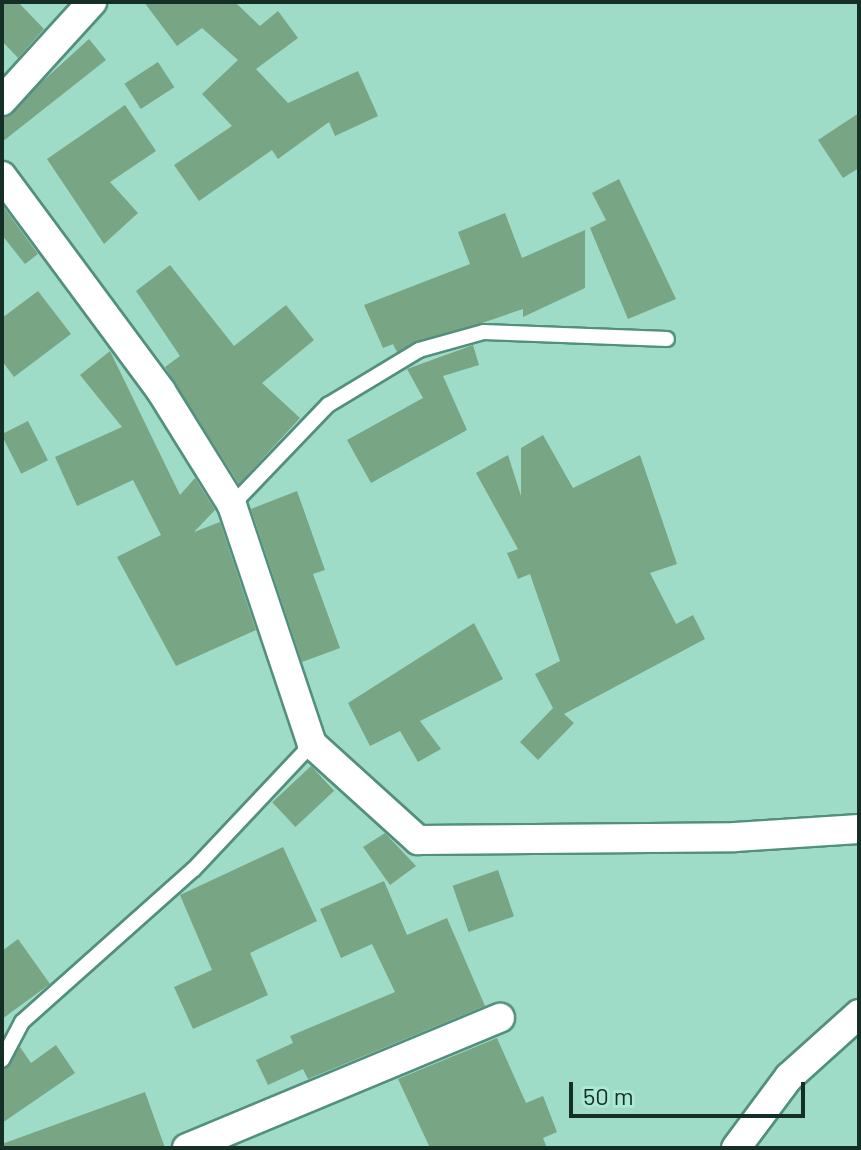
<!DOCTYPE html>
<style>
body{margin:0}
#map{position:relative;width:861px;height:1150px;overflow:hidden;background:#9edcc8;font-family:Barlow,sans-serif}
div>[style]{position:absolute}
.building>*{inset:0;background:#78a584;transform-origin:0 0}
.roads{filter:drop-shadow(2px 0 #538f7d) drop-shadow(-2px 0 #538f7d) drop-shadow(0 2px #538f7d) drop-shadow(0 -2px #538f7d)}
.service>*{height:14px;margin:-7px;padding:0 7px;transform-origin:7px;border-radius:7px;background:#fff}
.minor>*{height:28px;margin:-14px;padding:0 14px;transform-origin:14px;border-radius:14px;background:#fff}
span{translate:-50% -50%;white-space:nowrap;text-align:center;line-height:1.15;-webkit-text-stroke:6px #abe9d5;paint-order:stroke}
.frame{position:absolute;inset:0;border:4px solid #152e26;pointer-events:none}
.scale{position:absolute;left:569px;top:1082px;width:236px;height:36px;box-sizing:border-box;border:4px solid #152e26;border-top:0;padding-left:10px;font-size:24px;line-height:28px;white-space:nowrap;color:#152e26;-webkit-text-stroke:6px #abe9d5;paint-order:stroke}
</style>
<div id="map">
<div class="building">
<i style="clip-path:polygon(2px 2px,18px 2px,44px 29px,18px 58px,2px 41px)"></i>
<i style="clip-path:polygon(144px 2px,235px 2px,260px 26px,278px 11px,298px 38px,256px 69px,288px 103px,358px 71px,378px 116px,335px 136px,329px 122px,278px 159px,272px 150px,199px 201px,174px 165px,232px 126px,202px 94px,238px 60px,202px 28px,177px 46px)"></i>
<i style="clip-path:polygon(89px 39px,106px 60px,2px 142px,2px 118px)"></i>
<i style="left:158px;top:62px;width:30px;height:40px;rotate:57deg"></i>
<i style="clip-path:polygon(125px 105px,156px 151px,110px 182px,138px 213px,104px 244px,47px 159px)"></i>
<i style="clip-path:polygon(859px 113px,859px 168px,843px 178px,818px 140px)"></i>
<i style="clip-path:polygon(619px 179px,676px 299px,628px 319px,590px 228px,606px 220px,592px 193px)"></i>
<i style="clip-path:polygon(2px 205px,38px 254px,25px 264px,2px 235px)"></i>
<i style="clip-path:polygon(505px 213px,522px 258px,585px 230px,585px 288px,523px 317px,523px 309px,397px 352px,393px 344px,383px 348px,364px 305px,470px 264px,458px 232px)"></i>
<i style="clip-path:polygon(170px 265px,234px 346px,286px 305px,314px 340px,262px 383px,300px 418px,239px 484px,165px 367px,180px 356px,136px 291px)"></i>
<i style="clip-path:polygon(38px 291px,71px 334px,14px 377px,2px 361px,2px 318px)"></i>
<i style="clip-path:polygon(473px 345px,479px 365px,443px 376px,467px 430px,371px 483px,347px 440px,423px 398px,407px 369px)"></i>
<i style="clip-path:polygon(110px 351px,180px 495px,195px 478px,215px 510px,194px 532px,220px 522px,256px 630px,176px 666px,117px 557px,161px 535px,133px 480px,77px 506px,55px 457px,122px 427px,80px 375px)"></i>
<i style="left:28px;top:421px;width:44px;height:30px;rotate:63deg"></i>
<i style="clip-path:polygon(543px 435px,573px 488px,640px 455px,677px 564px,650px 573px,676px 624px,693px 615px,705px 639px,564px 714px,574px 723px,538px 760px,520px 742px,553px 708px,535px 674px,560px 661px,530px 574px,518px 579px,507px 553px,518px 549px,476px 473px,508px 455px,521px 496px,521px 448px)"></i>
<i style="clip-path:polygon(297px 491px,325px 570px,313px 574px,340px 648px,302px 662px,251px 509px)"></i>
<i style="clip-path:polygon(474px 623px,503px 679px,420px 721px,441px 749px,418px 762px,400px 731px,370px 746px,348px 703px)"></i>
<i style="left:311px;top:766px;width:34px;height:53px;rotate:47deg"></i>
<i style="clip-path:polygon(385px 833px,416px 866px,390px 885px,363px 847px)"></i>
<i style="clip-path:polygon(283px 847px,317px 921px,250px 953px,268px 995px,193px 1029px,174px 987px,212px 970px,180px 895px)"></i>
<i style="left:498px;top:870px;width:49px;height:48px;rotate:71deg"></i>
<i style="clip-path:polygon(384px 881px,407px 935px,447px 918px,485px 1006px,308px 1079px,303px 1069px,268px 1085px,256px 1060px,293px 1043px,290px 1036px,395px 992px,372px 944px,341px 958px,320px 909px)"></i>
<i style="clip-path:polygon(18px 939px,50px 984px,2px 1019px,2px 951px)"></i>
<i style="clip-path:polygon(497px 1038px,526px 1103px,543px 1096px,557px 1132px,543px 1138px,547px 1148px,430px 1148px,398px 1079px)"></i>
<i style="clip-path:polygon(56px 1045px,75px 1073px,2px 1123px,2px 1070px,20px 1047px,31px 1063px)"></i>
<i style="clip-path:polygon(145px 1092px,165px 1148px,2px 1148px,2px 1144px)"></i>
</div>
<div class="roads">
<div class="service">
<i style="left:232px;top:505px;width:139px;rotate:-46.2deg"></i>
<i style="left:328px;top:405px;width:106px;rotate:-31.1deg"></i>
<i style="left:419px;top:350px;width:67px;rotate:-15.5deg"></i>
<i style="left:484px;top:332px;width:183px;rotate:2.2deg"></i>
<i style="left:2px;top:1060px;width:43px;rotate:-62.2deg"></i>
<i style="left:22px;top:1022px;width:230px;rotate:-41.7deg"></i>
<i style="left:194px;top:869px;width:172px;rotate:-46.7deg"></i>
</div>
<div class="minor">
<i style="left:2px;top:101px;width:134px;rotate:-47.7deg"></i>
<i style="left:2px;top:176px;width:267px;rotate:53.5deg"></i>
<i style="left:161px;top:391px;width:134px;rotate:58.1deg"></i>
<i style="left:232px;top:505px;width:252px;rotate:71.5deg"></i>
<i style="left:312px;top:744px;width:143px;rotate:42.2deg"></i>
<i style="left:418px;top:840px;width:317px;rotate:-0.5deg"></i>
<i style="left:735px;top:837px;width:124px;rotate:-3.7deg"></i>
<i style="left:187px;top:1148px;width:339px;rotate:-22.6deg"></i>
<i style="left:736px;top:1148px;width:89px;rotate:-53.3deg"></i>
<i style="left:789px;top:1077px;width:94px;rotate:-42deg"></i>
</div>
</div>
<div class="frame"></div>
<div class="scale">50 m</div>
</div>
